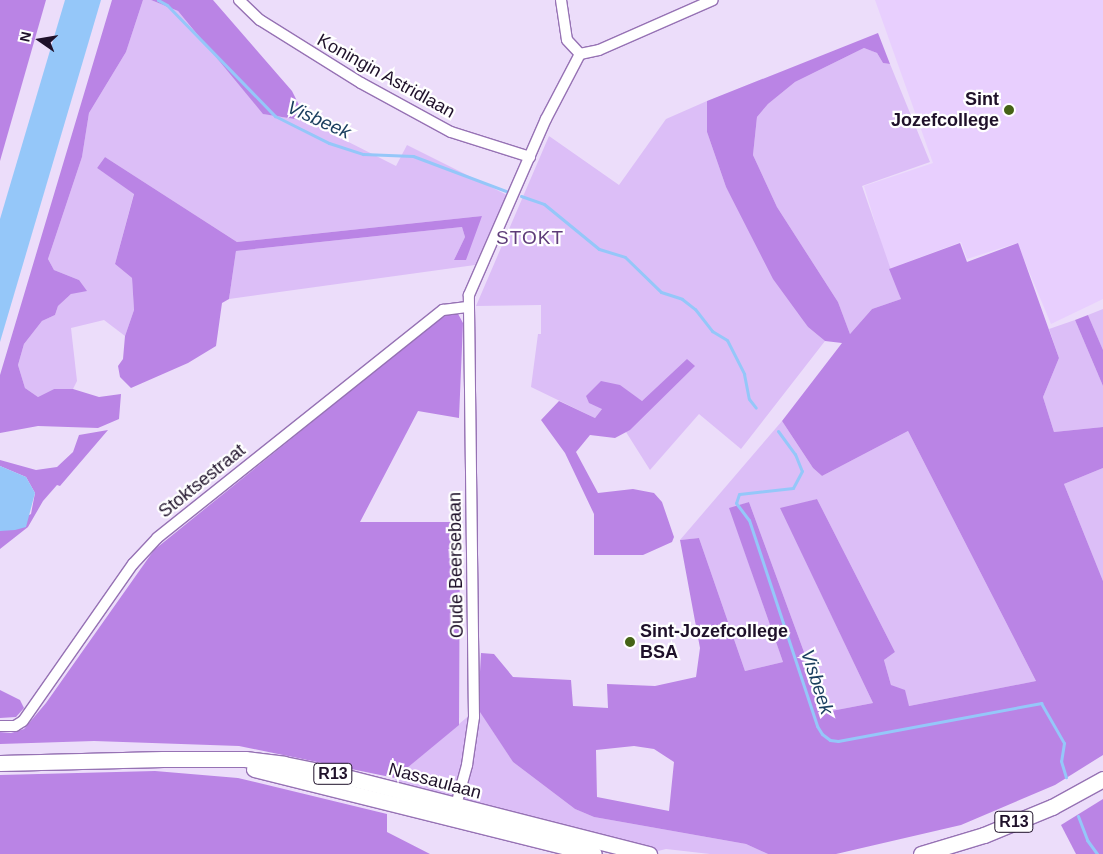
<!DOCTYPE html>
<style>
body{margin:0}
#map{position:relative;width:1103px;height:854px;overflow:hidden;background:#ecddfa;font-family:Arial,sans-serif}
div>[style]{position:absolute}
.built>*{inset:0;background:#e8cffe}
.green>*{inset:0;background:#dcbef7}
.forest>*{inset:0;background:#ba84e5}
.water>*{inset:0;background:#95c7f9}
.stream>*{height:3px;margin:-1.5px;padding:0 1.5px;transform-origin:1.5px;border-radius:1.5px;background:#95c7f9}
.roads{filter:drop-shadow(1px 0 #9672b4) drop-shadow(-1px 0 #9672b4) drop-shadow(0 1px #9672b4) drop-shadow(0 -1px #9672b4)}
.street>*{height:10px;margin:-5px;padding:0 5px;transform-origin:5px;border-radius:5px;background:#fff}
.primary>*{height:15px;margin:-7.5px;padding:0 7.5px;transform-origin:7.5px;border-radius:7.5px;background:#fff}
.dots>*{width:14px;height:14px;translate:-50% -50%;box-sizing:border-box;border:2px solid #fff;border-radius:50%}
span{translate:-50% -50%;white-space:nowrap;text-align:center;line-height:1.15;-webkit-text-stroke:4.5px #fff;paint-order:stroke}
.shield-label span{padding:1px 4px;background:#fff;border:1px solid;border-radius:4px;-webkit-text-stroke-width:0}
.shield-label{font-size:16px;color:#1f112a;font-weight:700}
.street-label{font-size:18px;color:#1f112a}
.poi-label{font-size:18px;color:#1f112a;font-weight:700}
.right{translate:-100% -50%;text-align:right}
.left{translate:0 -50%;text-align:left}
.water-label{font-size:19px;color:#1a3e5f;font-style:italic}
.neighbourhood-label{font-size:19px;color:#5e3c79;letter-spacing:1px}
.north{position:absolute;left:15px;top:15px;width:50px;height:50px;-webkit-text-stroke:4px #fff;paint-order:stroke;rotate:283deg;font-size:14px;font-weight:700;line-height:20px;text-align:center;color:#1f112a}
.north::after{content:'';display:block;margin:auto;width:18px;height:22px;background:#1f112a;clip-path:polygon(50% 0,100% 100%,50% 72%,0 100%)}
</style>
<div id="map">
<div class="built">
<i style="clip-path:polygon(875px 0,1103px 0,1103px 299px,1051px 324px,1017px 243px,967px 259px,961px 242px,889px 269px,864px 186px,933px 163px)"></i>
</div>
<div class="green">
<i style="clip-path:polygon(143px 0,151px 0,178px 11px,264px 114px,307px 121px,396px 166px,407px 145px,507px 195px,475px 265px,229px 299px,236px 251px,462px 227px,465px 237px,454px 260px,482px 216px,237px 242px,105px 157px,97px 168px,134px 193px,115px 264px,132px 278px,134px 310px,125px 336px,104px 320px,71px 328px,77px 381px,73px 389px,54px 389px,38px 397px,25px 388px,18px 365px,24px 344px,42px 321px,55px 315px,58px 306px,71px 294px,79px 280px,54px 270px,48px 259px,82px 157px,89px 113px,126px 52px)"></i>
<i style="clip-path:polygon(864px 48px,877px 53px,883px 63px,890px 64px,930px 162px,862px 186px,901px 299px,872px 309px,850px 334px,838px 302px,777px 207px,753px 155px,757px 117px,768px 104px,795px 82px)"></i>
<i style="clip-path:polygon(707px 101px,707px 132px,726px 187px,808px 327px,825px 341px,741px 449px,699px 414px,650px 470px,626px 432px,688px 359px,642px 401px,637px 398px,602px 409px,595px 418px,531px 387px,538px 334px,541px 334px,541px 305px,476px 306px,549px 136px,619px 185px,666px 119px)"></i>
<i style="clip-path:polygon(1103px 309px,1103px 350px,1088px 315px)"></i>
<i style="clip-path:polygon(1075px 320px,1103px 386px,1103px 427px,1054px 432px,1043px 397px,1059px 358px,1049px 329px)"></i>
<i style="clip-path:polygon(782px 421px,813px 468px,822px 476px,908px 431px,1036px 681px,909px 706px,891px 685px,884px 660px,895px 652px,817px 499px,781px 509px,873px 703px,826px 712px,749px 502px,730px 509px,783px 662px,745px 671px,699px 538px,680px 540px)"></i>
<i style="clip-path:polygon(1103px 468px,1103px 581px,1064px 484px)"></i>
<i style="clip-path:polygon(478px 708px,513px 762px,575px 809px,594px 817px,746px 844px,768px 854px,710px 854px,666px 849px,654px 852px,394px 785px,395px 778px)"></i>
</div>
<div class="forest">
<i style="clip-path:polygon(0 0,46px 0,0 161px)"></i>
<i style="clip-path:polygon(112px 0,143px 0,126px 52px,89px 113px,82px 157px,48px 259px,54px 270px,79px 280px,87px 291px,71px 294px,58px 306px,55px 315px,42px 321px,24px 344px,18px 365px,25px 388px,38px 397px,54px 389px,73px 389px,99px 397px,121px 394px,119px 419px,98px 428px,38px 426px,0 433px,0 375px)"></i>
<i style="clip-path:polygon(151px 0,213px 0,292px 91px,307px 121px,263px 114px,178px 11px)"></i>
<i style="clip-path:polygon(evenodd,878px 33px,890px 64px,883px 63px,877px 53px,864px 48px,795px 82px,768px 104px,757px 117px,753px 155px,777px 207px,838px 302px,850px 334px,872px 309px,901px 299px,889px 269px,960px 243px,967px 262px,1018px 243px,1059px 358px,1043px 397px,1054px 432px,1103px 427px,1103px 468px,1064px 484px,1103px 581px,1103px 755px,1055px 785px,961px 825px,836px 854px,768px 854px,746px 844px,594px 817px,575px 809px,513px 762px,478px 709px,481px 653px,494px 654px,513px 677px,571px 680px,573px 706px,608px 708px,607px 684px,655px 686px,696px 677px,700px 648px,680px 540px,699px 538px,745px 671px,783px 662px,729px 508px,749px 502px,826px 712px,873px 703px,780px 508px,817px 499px,895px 652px,884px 660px,891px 685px,905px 690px,909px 706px,1036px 681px,908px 431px,822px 476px,813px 468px,782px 421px,842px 343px,825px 341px,808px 327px,773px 279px,726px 187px,707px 132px,707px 101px,878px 33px,634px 746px,654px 749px,674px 762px,669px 811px,597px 797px,596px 750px,634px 746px)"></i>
<i style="clip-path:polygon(105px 157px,237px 242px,482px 216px,466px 260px,454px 260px,465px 237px,462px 227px,236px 251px,229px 299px,222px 303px,216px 346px,188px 363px,131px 388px,120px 377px,118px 366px,123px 359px,125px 336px,134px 310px,132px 278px,115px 264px,134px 194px,97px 168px)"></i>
<i style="clip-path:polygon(457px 312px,463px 323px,459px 418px,418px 411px,360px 522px,460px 522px,459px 725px,395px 778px,239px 746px,94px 741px,0 744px,0 732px,11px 733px,24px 729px,46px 703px,154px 550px,433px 324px,448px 314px)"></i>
<i style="clip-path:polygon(1088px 315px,1103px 350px,1103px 386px,1075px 320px)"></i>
<i style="clip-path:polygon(687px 359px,695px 366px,630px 430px,615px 438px,590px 435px,576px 452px,598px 493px,633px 489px,654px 493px,662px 502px,674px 537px,672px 542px,643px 555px,594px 555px,594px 514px,565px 453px,541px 420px,559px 401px,595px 418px,602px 409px,589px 403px,586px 396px,601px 381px,620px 385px,642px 401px)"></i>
<i style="clip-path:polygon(108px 430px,60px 486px,57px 485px,43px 501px,28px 527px,0 549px,0 531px,31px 514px,35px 493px,26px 477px,0 466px,0 460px,36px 470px,57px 467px,73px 452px,79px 435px)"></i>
<i style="clip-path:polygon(0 690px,20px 700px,24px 708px,16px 717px,0 718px)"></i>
<i style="clip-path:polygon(155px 771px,238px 778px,387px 814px,387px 832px,430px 854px,0 854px,0 775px)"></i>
<i style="clip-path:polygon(1103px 799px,1103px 854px,1076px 854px,1061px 825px)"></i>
</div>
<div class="water">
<i style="clip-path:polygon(65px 0,101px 0,0 342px,0 219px)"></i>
<i style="clip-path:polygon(0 466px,26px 477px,35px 493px,26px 527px,15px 530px,0 531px)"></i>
</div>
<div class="stream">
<i style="left:158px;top:0;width:10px;rotate:29deg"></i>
<i style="left:167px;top:5px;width:155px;rotate:45.8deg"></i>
<i style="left:275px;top:116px;width:60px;rotate:26.6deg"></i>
<i style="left:329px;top:143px;width:36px;rotate:18deg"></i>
<i style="left:363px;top:154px;width:50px;rotate:2.3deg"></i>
<i style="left:413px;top:156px;width:103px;rotate:20.6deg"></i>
<i style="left:521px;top:196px;width:24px;rotate:19deg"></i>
<i style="left:544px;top:204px;width:71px;rotate:39.3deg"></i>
<i style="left:599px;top:249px;width:27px;rotate:17deg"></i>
<i style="left:625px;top:257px;width:50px;rotate:44.2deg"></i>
<i style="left:661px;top:292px;width:22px;rotate:18deg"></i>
<i style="left:682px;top:299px;width:16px;rotate:38deg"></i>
<i style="left:695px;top:309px;width:28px;rotate:52deg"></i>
<i style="left:712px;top:331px;width:17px;rotate:31deg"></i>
<i style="left:727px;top:340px;width:38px;rotate:63deg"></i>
<i style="left:744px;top:374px;width:25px;rotate:79deg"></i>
<i style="left:749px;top:399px;width:11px;rotate:52deg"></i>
<i style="left:778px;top:431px;width:29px;rotate:54deg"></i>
<i style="left:795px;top:454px;width:18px;rotate:68deg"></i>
<i style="left:802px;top:471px;width:19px;rotate:118deg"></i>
<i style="left:793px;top:488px;width:54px;rotate:173.7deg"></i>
<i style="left:739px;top:494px;width:9px;rotate:108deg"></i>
<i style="left:736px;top:503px;width:21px;rotate:53deg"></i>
<i style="left:749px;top:520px;width:217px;rotate:71.7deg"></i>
<i style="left:817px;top:726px;width:9px;rotate:58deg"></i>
<i style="left:822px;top:734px;width:10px;rotate:37deg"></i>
<i style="left:830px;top:740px;width:8px;rotate:7deg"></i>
<i style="left:838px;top:741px;width:207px;rotate:-10.6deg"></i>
<i style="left:1041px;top:703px;width:46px;rotate:60.1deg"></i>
<i style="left:1064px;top:743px;width:18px;rotate:99deg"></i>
<i style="left:1061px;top:761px;width:17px;rotate:73deg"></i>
<i style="left:1078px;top:816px;width:26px;rotate:69deg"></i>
<i style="left:1087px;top:840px;width:17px;rotate:54deg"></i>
</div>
<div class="roads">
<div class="street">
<i style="left:239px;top:0;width:29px;rotate:44deg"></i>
<i style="left:260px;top:20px;width:119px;rotate:32deg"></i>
<i style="left:361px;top:83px;width:102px;rotate:28.6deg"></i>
<i style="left:451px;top:132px;width:83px;rotate:17.6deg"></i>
<i style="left:561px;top:0;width:40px;rotate:81.5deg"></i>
<i style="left:567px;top:40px;width:19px;rotate:47deg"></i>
<i style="left:580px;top:54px;width:19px;rotate:-12deg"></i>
<i style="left:599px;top:50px;width:124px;rotate:-23.7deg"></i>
<i style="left:0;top:726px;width:15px"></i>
<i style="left:15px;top:726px;width:9px;rotate:-32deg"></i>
<i style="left:23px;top:721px;width:192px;rotate:-55deg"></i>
<i style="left:133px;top:564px;width:35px;rotate:-47deg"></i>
<i style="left:157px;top:538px;width:366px;rotate:-38.6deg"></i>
<i style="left:443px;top:310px;width:26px;rotate:-7deg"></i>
<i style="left:455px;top:809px;width:46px;rotate:-74.7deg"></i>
<i style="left:467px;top:765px;width:49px;rotate:-81.7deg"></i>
<i style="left:474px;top:717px;width:422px;rotate:-90.7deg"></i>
<i style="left:469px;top:295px;width:192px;rotate:-66.4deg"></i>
<i style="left:546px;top:119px;width:73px;rotate:-62.4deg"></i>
</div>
<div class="primary">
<i style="left:0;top:763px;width:163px;rotate:-1.4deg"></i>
<i style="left:163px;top:759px;width:82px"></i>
<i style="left:245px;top:759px;width:39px;rotate:7deg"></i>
<i style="left:284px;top:764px;width:59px;rotate:11.7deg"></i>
<i style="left:342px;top:776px;width:317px;rotate:14.3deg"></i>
<i style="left:254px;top:769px;width:350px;rotate:14deg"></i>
<i style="left:921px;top:854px;width:66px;rotate:-16.8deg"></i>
<i style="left:984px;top:835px;width:74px;rotate:-22.4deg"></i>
<i style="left:1052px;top:807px;width:58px;rotate:-28.8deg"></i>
</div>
</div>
<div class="dots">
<i style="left:1009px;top:110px;background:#456316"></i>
<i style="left:630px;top:642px;background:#456316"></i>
</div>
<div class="shield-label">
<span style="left:333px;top:774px">R13</span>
<span style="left:1014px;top:822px">R13</span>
</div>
<div class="street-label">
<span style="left:386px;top:76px;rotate:29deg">Koningin Astridlaan</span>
<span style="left:202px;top:481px;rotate:-39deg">Stoktsestraat</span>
<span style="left:456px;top:565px;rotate:-91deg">Oude Beersebaan</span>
<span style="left:435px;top:781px;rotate:15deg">Nassaulaan</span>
</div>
<div class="poi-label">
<span class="right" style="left:999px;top:110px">Sint<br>Jozefcollege</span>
<span class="left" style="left:640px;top:642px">Sint-Jozefcollege<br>BSA</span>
</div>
<div class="water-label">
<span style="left:319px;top:120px;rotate:24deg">Visbeek</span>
<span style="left:817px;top:682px;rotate:72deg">Visbeek</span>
</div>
<div class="neighbourhood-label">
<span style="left:530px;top:238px">STOKT</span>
</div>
<div class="north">N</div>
</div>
